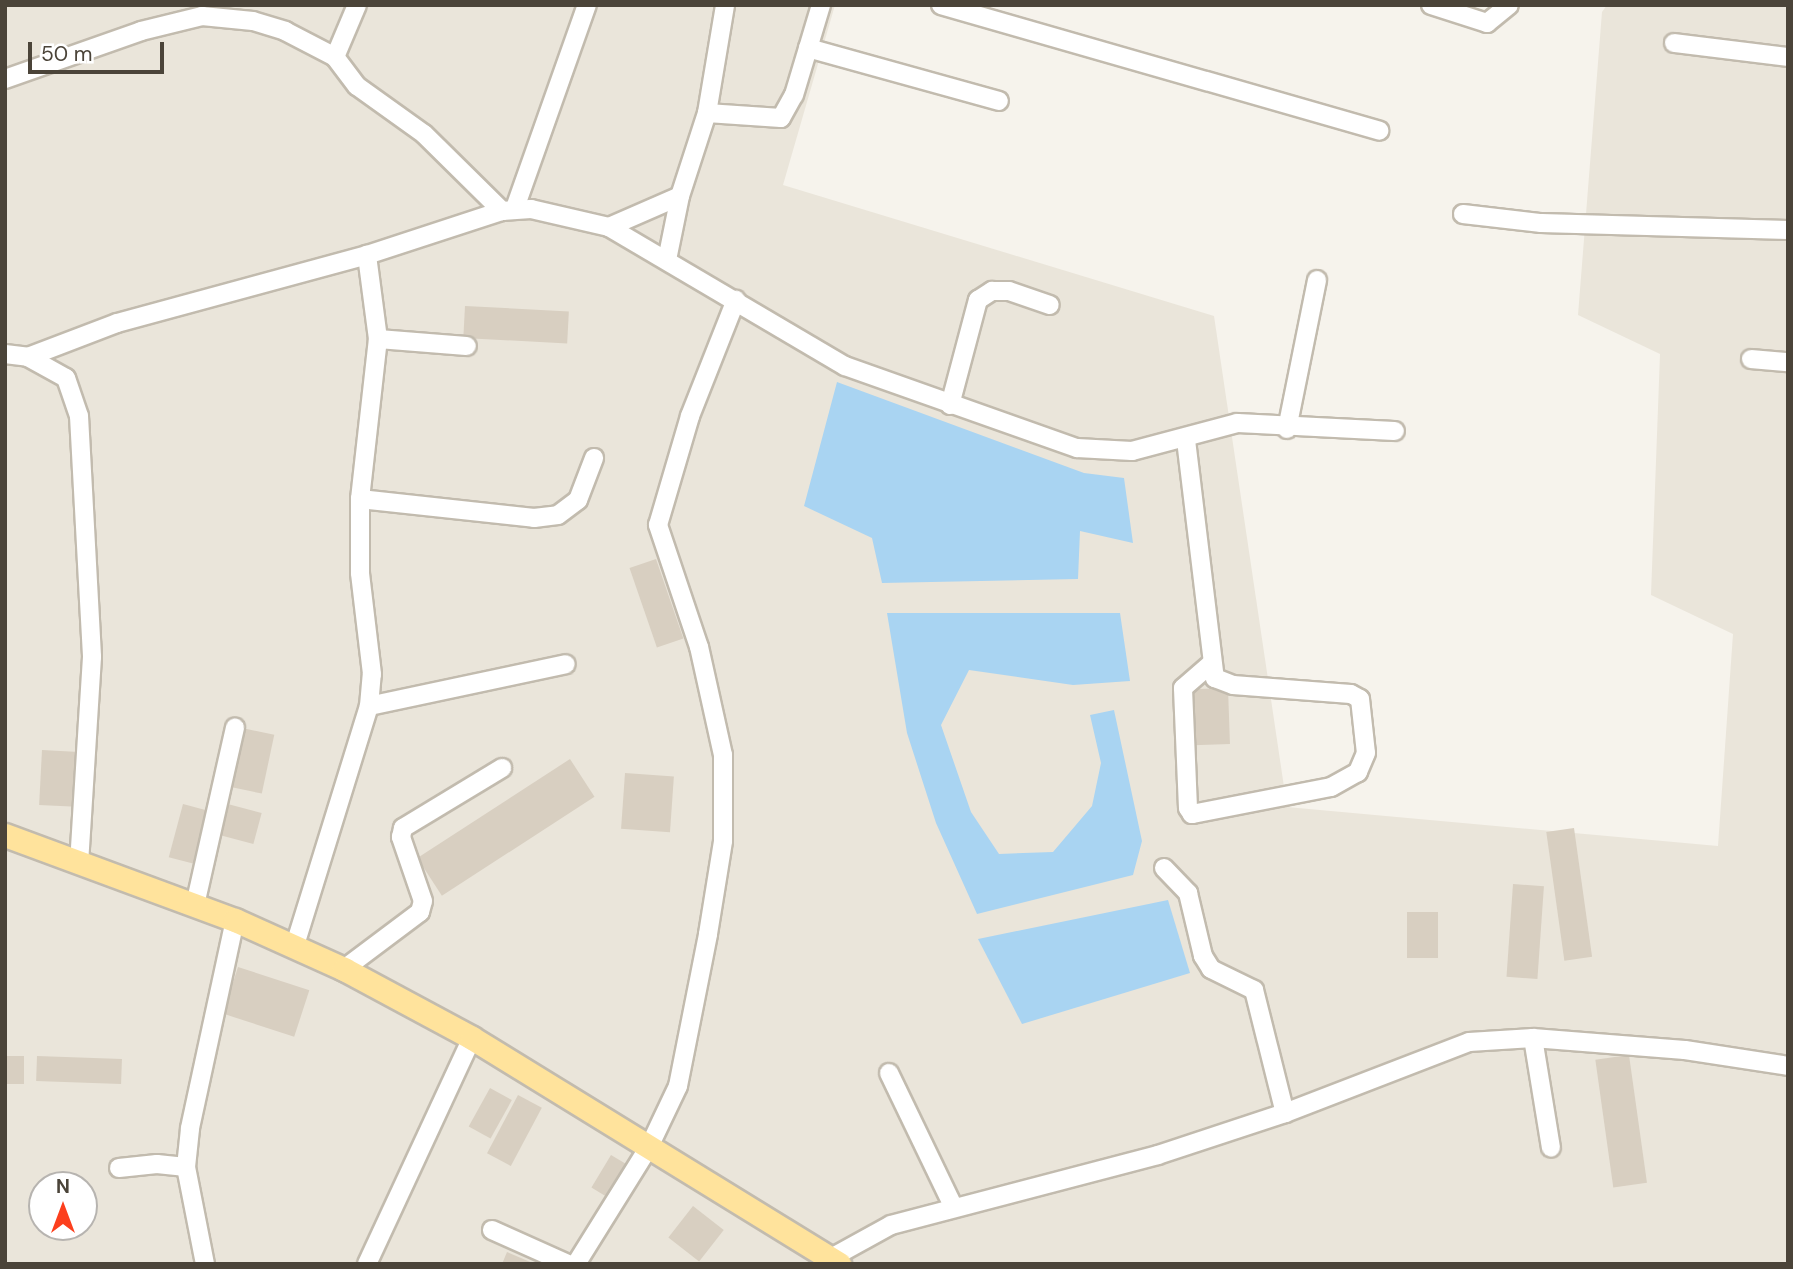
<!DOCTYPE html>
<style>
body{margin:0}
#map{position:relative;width:1793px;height:1269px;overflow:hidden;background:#f6f3ec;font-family:"DM Sans",sans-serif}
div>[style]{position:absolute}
.residential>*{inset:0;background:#eae5da}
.water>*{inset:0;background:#a9d4f2}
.building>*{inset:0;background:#d8cfc1;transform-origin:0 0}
.roads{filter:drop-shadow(2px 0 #c2bbae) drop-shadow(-2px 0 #c2bbae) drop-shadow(0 2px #c2bbae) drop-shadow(0 -2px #c2bbae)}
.minor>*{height:18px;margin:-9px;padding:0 9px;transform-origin:9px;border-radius:9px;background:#fff}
.major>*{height:23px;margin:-11.5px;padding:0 11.5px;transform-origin:11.5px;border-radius:11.5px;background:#ffe39c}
span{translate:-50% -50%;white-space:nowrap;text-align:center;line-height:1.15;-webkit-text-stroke:5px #fff;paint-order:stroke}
.frame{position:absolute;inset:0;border:7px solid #4b4439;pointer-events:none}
.north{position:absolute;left:28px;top:1171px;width:70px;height:70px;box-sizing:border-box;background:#fff;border:2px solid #b7b4b0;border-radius:50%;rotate:0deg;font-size:19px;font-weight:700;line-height:28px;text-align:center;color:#4b4439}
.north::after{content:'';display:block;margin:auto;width:24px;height:32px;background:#fc3f1d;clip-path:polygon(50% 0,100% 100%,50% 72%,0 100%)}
.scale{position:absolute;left:28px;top:42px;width:136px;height:32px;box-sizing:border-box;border:4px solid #4b4439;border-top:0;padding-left:9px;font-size:21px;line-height:24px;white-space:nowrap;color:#4b4439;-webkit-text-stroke:5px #fff;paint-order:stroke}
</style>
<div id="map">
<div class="residential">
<i style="clip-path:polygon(evenodd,5px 5px,835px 5px,783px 185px,1214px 316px,1287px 807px,1718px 846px,1733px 634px,1651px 595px,1660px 354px,1578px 315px,1602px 12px,1607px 5px,1788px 5px,1788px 1264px,5px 1264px,5px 5px,42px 1185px,84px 1185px,84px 1227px,42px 1227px,42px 1185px)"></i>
</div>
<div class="water">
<i style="clip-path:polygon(837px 382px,1084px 473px,1124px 478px,1133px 543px,1080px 531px,1078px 579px,882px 583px,872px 538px,804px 506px)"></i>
<i style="clip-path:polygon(887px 613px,1120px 613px,1130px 681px,1073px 685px,969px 670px,941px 725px,971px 812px,999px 854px,1053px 852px,1092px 806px,1101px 763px,1090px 715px,1114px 710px,1142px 841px,1133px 875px,977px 914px,936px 823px,907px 733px)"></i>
<i style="clip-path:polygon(1168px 900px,1190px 973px,1022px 1024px,978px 939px)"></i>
</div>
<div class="building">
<i style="left:465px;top:306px;width:104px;height:32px;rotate:3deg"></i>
<i style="left:656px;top:559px;width:84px;height:28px;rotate:71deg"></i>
<i style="left:1228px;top:688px;width:56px;height:37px;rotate:88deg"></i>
<i style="left:242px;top:728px;width:33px;height:60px;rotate:12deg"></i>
<i style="left:42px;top:750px;width:37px;height:55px;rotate:3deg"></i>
<i style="left:570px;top:759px;width:45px;height:182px;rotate:57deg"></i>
<i style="left:625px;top:773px;width:49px;height:56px;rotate:4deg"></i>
<i style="left:224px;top:803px;width:39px;height:32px;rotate:15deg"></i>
<i style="left:183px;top:804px;width:27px;height:55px;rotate:15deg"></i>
<i style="left:1574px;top:828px;width:130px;height:28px;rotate:82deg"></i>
<i style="left:1513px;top:884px;width:31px;height:93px;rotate:4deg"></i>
<i style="left:1407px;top:912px;width:31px;height:46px"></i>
<i style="left:238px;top:967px;width:75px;height:49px;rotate:18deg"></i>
<i style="left:1629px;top:1055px;width:129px;height:34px;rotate:82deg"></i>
<i style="left:5px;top:1056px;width:19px;height:28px"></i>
<i style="left:37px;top:1056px;width:85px;height:25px;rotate:2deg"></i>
<i style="left:490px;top:1088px;width:25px;height:44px;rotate:29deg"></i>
<i style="left:518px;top:1095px;width:27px;height:66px;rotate:28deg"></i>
<i style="left:611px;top:1155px;width:23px;height:38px;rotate:31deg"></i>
<i style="left:693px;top:1206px;width:39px;height:40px;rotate:38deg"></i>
<i style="clip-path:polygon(507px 1252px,535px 1264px,502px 1264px)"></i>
</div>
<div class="roads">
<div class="minor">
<i style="left:941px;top:5px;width:456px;rotate:16deg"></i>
<i style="left:1431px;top:5px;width:59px;rotate:17.8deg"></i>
<i style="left:1487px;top:23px;width:28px;rotate:-39deg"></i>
<i style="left:1674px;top:43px;width:115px;rotate:7deg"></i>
<i style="left:808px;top:48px;width:198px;rotate:15.5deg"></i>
<i style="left:335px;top:57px;width:56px;rotate:-67.1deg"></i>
<i style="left:5px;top:79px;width:144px;rotate:-19.4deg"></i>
<i style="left:141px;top:31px;width:63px;rotate:-13.8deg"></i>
<i style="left:202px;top:16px;width:51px;rotate:5.6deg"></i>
<i style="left:253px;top:21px;width:34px;rotate:17deg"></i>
<i style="left:285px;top:31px;width:56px;rotate:27.5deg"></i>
<i style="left:335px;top:57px;width:36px;rotate:53deg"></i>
<i style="left:357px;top:86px;width:82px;rotate:35.6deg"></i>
<i style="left:424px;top:134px;width:110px;rotate:44.6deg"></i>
<i style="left:707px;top:113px;width:109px;rotate:-80.5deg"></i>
<i style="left:515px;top:208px;width:215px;rotate:-70.5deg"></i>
<i style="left:1463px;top:214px;width:79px;rotate:6.6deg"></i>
<i style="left:1541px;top:223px;width:247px;rotate:1.6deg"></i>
<i style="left:609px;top:227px;width:77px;rotate:-23.6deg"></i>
<i style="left:680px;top:196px;width:87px;rotate:-72deg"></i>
<i style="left:707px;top:113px;width:74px;rotate:3.9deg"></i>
<i style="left:781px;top:118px;width:26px;rotate:-61deg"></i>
<i style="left:794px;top:95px;width:94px;rotate:-73.3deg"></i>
<i style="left:667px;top:260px;width:65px;rotate:-78.5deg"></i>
<i style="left:378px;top:339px;width:89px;rotate:4.5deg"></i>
<i style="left:5px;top:354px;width:23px;rotate:7deg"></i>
<i style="left:28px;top:357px;width:95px;rotate:-20.9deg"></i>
<i style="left:117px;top:323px;width:259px;rotate:-15.2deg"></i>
<i style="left:367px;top:255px;width:142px;rotate:-18.1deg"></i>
<i style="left:502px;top:211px;width:29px;rotate:-4deg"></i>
<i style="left:531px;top:209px;width:80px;rotate:13deg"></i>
<i style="left:609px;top:227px;width:274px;rotate:30.5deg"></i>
<i style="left:845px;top:366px;width:246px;rotate:19.5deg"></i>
<i style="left:1077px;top:448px;width:55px;rotate:3.1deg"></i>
<i style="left:1132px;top:451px;width:109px;rotate:-14.9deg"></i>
<i style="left:1237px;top:423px;width:158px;rotate:2.9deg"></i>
<i style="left:28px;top:357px;width:43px;rotate:28.9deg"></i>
<i style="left:66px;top:378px;width:40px;rotate:71.1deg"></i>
<i style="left:79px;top:416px;width:241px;rotate:86.9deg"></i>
<i style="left:92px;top:657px;width:207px;rotate:93.6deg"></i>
<i style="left:1751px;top:359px;width:37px;rotate:5deg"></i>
<i style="left:950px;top:405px;width:109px;rotate:-75.1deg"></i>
<i style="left:978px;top:300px;width:17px;rotate:-33deg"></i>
<i style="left:992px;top:291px;width:17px"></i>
<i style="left:1009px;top:291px;width:43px;rotate:18.9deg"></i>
<i style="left:1287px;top:429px;width:152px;rotate:-78.6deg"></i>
<i style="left:1186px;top:440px;width:240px;rotate:83.1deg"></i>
<i style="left:1215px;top:678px;width:19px;rotate:21deg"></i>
<i style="left:1233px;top:685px;width:118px;rotate:4.4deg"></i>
<i style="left:1351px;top:694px;width:10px;rotate:29deg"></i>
<i style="left:1360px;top:699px;width:54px;rotate:83.7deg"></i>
<i style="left:1366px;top:753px;width:21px;rotate:113deg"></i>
<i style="left:1358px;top:772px;width:31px;rotate:151deg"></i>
<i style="left:1331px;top:787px;width:142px;rotate:169deg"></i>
<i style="left:1192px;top:814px;width:7px;rotate:-124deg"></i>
<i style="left:1188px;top:808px;width:120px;rotate:-92.4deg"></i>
<i style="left:1183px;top:688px;width:37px;rotate:-41deg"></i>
<i style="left:360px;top:499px;width:175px;rotate:6.2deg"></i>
<i style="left:534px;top:518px;width:24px;rotate:-7deg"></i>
<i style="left:558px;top:515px;width:25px;rotate:-37deg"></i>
<i style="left:578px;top:500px;width:45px;rotate:-69.1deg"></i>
<i style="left:369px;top:706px;width:201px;rotate:-12deg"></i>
<i style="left:1164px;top:868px;width:35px;rotate:46deg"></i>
<i style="left:1188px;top:893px;width:65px;rotate:76.6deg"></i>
<i style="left:1203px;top:956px;width:15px;rotate:58deg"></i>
<i style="left:1211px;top:969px;width:48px;rotate:26deg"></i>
<i style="left:1254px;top:990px;width:127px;rotate:75.9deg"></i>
<i style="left:195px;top:905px;width:182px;rotate:-77.3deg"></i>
<i style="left:295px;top:945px;width:250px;rotate:-72.8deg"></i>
<i style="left:369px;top:706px;width:32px;rotate:-85deg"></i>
<i style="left:372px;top:674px;width:102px;rotate:-96.8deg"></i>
<i style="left:360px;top:573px;width:74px;rotate:-90deg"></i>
<i style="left:360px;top:499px;width:161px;rotate:-83.6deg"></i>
<i style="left:378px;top:339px;width:85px;rotate:-97.5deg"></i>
<i style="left:344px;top:969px;width:95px;rotate:-36.9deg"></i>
<i style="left:420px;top:912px;width:11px;rotate:-75deg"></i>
<i style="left:423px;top:901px;width:68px;rotate:-109deg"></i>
<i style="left:401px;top:837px;width:9px;rotate:-77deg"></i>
<i style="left:403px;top:828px;width:116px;rotate:-31.2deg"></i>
<i style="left:1533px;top:1038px;width:111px;rotate:80.7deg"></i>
<i style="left:889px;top:1073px;width:148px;rotate:64.3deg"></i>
<i style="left:119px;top:1168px;width:38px;rotate:-6deg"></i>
<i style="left:157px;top:1164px;width:29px;rotate:6deg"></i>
<i style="left:492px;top:1230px;width:83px;rotate:24.1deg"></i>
<i style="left:831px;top:1258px;width:68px;rotate:-28.8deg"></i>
<i style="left:891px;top:1225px;width:276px;rotate:-14.7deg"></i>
<i style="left:1158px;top:1155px;width:134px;rotate:-18.3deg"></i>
<i style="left:1285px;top:1113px;width:197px;rotate:-21.1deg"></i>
<i style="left:1469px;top:1042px;width:64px;rotate:-3.6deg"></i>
<i style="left:1533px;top:1038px;width:152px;rotate:4.5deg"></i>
<i style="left:1685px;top:1050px;width:104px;rotate:8.8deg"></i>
<i style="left:205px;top:1264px;width:99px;rotate:-101.1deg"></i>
<i style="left:186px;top:1167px;width:39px;rotate:-84deg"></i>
<i style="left:190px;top:1128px;width:213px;rotate:-77.8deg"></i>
<i style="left:367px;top:1264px;width:249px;rotate:-65.1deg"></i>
<i style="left:576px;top:1264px;width:140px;rotate:-58.1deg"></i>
<i style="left:650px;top:1145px;width:65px;rotate:-64.6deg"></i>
<i style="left:678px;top:1086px;width:155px;rotate:-78.8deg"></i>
<i style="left:708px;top:934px;width:94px;rotate:-80.8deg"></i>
<i style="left:723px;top:841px;width:86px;rotate:-90deg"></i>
<i style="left:723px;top:755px;width:111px;rotate:-102.5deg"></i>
<i style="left:699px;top:647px;width:129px;rotate:-108.6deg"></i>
<i style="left:658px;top:525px;width:114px;rotate:-73.6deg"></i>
<i style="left:690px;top:416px;width:125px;rotate:-68.4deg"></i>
</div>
<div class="major">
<i style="left:5px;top:835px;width:245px;rotate:20.3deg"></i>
<i style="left:235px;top:920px;width:120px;rotate:24.2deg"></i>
<i style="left:344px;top:969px;width:145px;rotate:28.3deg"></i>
<i style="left:472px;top:1038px;width:431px;rotate:31.6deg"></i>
</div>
</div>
<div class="frame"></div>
<div class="north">N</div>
<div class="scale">50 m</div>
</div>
